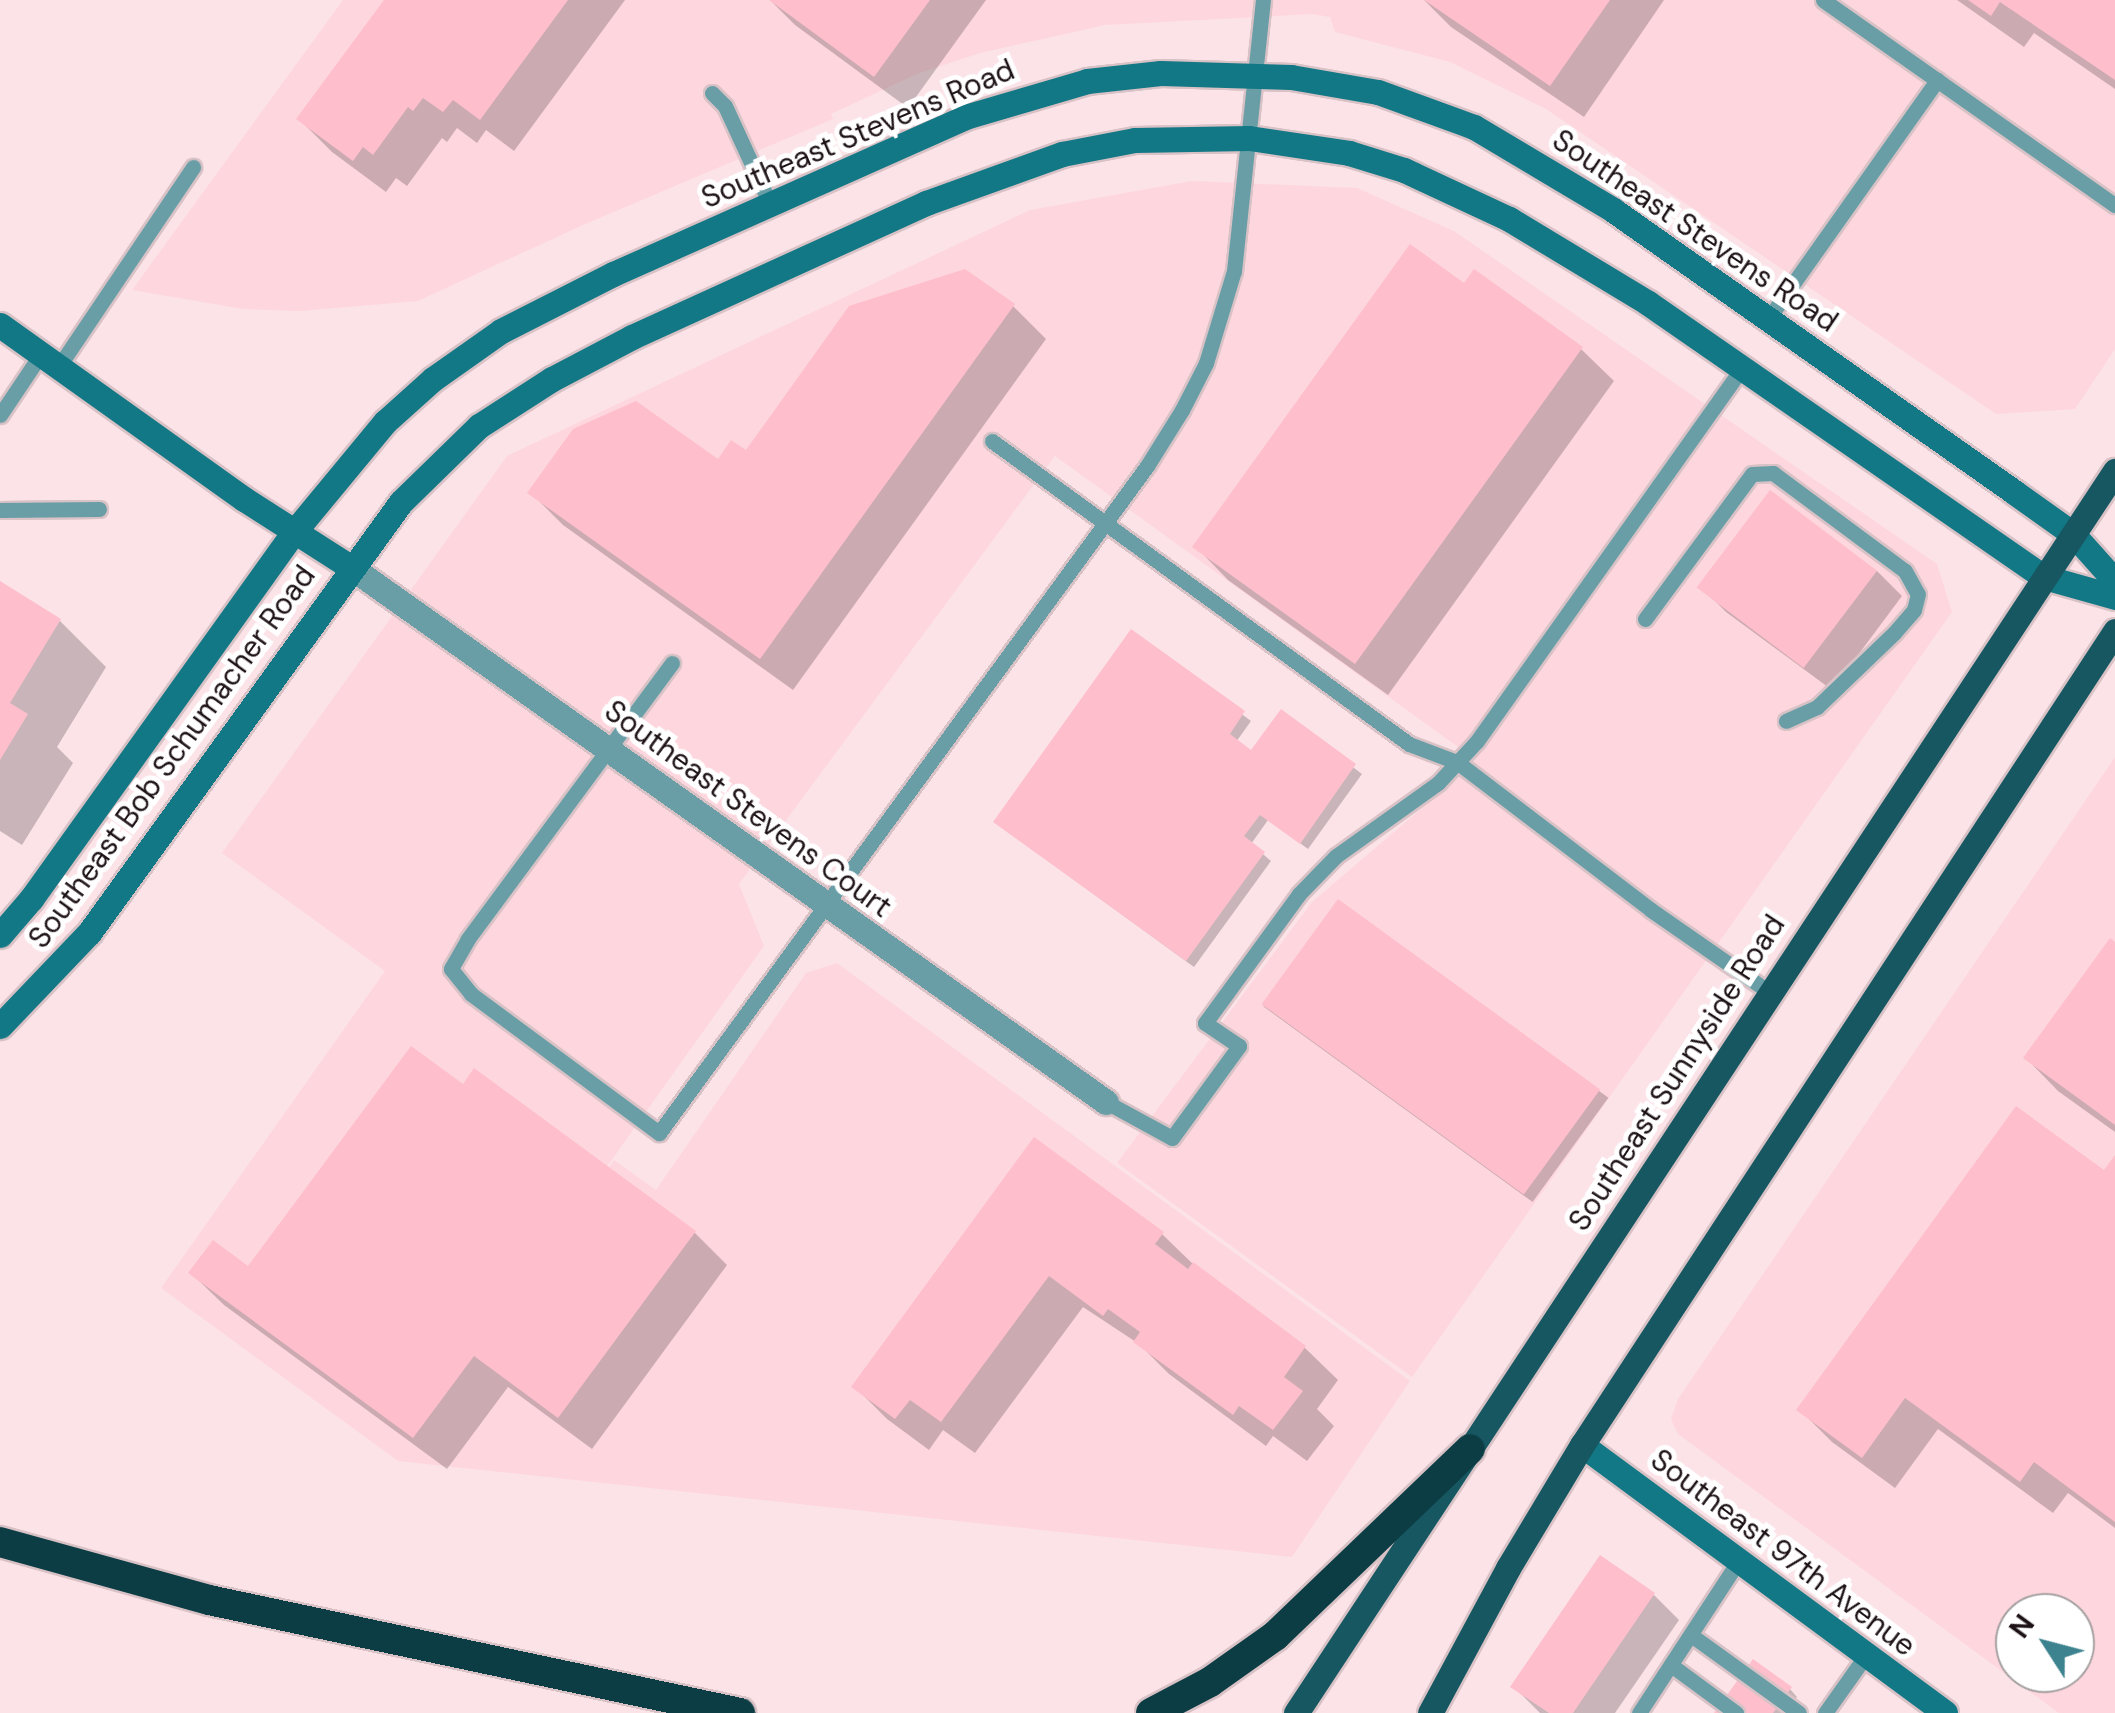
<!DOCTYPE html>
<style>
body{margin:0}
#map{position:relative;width:2115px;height:1713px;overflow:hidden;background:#fce3e8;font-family:"DM Sans",sans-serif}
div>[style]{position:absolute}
.built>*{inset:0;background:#fed6de}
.shadow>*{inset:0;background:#0003;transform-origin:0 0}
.building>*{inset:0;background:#febecb;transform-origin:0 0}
.roads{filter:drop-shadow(2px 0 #d8c2c6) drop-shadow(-2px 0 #d8c2c6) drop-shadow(0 2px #d8c2c6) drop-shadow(0 -2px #d8c2c6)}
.lane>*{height:15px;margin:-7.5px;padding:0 7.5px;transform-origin:7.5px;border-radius:7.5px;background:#699ea7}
.street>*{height:25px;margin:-12.5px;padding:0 12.5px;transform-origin:12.5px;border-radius:12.5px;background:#699ea7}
.secondary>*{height:25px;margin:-12.5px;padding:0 12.5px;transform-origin:12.5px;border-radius:12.5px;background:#137885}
.primary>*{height:25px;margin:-12.5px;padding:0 12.5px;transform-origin:12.5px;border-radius:12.5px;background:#165761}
.highway>*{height:30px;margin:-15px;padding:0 15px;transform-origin:15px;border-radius:15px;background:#0d3d44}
span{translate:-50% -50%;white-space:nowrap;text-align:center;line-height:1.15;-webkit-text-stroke:10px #fff;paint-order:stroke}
.street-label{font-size:30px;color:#1d1215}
.north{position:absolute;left:1995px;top:1593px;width:100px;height:100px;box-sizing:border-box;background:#fff;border:2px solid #a5a0a1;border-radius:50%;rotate:306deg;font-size:28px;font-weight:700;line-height:40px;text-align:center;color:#1d1215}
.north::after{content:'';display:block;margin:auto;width:35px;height:45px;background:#3d838f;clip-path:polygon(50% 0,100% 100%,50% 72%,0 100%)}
</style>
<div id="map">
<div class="built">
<i style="clip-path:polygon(343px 0,2115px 0,2115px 349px,2075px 409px,1996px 414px,1546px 109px,1450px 62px,1335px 32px,1330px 17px,1312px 14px,1105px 25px,980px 53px,917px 74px,831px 114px,833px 119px,583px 225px,418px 301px,300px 311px,243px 309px,132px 290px)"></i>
<i style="clip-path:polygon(1192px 181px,1357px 188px,1454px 231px,1937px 564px,1952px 612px,1412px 1377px,1117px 1163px,1312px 902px,1435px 797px,1472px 757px,1055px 456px,739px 884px,764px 946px,537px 1265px,614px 1160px,656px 1190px,806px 973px,837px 963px,1410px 1381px,1292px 1557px,398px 1461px,161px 1288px,385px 971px,222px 853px,507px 456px,1030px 210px)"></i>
<i style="clip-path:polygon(evenodd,2115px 757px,2115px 1713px,2059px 1713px,1678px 1434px,1671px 1419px,1678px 1399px,2115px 757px,2015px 1613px,2075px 1613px,2075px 1673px,2015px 1673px,2015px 1613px)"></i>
</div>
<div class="shadow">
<i style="clip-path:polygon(387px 0,625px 0,514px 151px,486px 130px,477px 143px,457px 128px,447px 142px,442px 138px,407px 186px,396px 178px,386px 192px,332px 152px,299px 119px)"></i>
<i style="clip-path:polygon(770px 0,986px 0,908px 108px,795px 25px)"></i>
<i style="clip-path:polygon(1424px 0,1664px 0,1584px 117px,1451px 27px)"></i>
<i style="clip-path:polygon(1957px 0,2115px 0,2115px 89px,2034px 33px,2024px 47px)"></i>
<i style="clip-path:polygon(964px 271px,1013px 306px,1046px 339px,793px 690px,563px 525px,530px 492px,718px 463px,746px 454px)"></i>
<i style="clip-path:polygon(1465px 286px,1581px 349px,1614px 381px,1388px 695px,1228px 580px,1196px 547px)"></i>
<i style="clip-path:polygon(1877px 571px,1902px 596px,1832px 690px,1726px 612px,1701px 587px)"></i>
<i style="clip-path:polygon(0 584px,60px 621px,106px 667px,57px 747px,73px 763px,22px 845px,0 831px)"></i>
<i style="clip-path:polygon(1132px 632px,1251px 721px,1236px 742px,1252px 753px,1281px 713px,1362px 774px,1308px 849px,1268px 820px,1251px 844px,1271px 861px,1194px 967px,1004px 829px)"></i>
<i style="left:1339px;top:902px;width:333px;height:129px;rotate:36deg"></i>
<i style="clip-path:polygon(2115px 945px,2115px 1132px,2058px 1091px,2026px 1058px)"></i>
<i style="clip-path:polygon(463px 1087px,694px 1232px,727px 1265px,592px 1449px,508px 1387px,447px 1469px,224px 1305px,191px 1273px,248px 1270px)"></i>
<i style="clip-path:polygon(1035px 1141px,1162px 1234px,1196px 1267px,1305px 1348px,1338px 1380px,1317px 1409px,1334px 1426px,1307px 1461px,1273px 1436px,1266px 1446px,1169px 1374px,1139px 1344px,1083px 1307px,975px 1453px,943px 1430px,929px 1450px,887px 1419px,854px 1386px)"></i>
<i style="clip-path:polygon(2115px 1159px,2115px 1528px,2068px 1493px,2053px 1513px,1938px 1429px,1895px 1488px,1832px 1442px,1799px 1409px,2105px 1173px)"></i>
<i style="clip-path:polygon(1654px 1595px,1679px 1620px,1615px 1713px,1540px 1713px,1514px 1687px)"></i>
<i style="clip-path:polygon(1790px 1689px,1797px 1697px,1785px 1713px,1717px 1713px)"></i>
</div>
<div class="building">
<i style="clip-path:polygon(384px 0,568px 0,480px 120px,453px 100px,443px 112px,423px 98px,413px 111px,408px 107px,373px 155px,363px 147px,353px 161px,296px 119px)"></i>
<i style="clip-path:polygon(769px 0,930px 0,874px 77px)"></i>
<i style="clip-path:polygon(1424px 0,1610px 0,1550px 86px)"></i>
<i style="clip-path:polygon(1968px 0,2115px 0,2115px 80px,2000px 2px,1991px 16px)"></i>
<i style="clip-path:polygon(1410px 244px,1464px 283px,1474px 269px,1583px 347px,1355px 664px,1192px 547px)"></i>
<i style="clip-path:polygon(965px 269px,1015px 304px,760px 659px,527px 493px,573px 429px,636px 401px,718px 459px,731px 440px,746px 450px,849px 306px)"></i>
<i style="left:1770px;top:490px;width:134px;height:122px;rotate:37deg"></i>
<i style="clip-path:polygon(0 581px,61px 619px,10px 703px,28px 714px,0 760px)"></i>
<i style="clip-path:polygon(1131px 629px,1245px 711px,1230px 734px,1251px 750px,1281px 709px,1356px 764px,1300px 844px,1260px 815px,1244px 836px,1265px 852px,1186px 961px,993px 822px)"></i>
<i style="left:1338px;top:899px;width:324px;height:130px;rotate:36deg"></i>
<i style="clip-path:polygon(2110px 938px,2115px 942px,2115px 1125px,2023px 1058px)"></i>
<i style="clip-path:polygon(411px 1046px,463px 1084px,474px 1068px,696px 1231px,558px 1418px,474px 1356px,413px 1438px,188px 1273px,213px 1240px,248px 1266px)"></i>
<i style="clip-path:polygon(2016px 1106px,2104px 1170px,2115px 1155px,2115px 1522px,2034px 1462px,2020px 1482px,1905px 1398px,1862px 1458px,1796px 1410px)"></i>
<i style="clip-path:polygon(1034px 1137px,1164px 1232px,1155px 1244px,1188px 1269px,1193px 1262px,1306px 1346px,1284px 1377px,1303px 1391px,1273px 1430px,1239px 1406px,1233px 1415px,1133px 1342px,1140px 1332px,1108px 1309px,1103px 1316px,1049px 1276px,941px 1422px,910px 1400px,895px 1419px,851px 1387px)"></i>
<i style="clip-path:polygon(1600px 1555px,1655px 1593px,1573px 1713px,1549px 1713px,1510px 1687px)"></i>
<i style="clip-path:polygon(1753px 1659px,1792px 1687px,1773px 1713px,1714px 1713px)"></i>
</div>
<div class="roads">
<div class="lane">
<i style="left:1823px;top:0;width:357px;rotate:35.1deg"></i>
<i style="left:712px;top:93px;width:18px;rotate:45deg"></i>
<i style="left:725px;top:106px;width:108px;rotate:65.3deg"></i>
<i style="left:1768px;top:319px;width:293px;rotate:-54.7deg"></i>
<i style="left:59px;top:366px;width:240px;rotate:-56deg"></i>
<i style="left:0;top:415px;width:73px;rotate:-56.1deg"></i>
<i style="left:992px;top:441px;width:515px;rotate:36deg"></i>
<i style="left:1409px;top:744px;width:51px;rotate:20.6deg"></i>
<i style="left:1457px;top:762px;width:244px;rotate:37.3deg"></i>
<i style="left:1651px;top:910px;width:144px;rotate:34.8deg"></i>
<i style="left:0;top:510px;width:99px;rotate:-0.6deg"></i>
<i style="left:1645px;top:619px;width:180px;rotate:-53.6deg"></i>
<i style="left:1752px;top:474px;width:21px;rotate:-3deg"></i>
<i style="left:1773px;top:473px;width:164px;rotate:36.6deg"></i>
<i style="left:1905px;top:571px;width:26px;rotate:61deg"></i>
<i style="left:1918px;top:594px;width:16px;rotate:104deg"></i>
<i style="left:1914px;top:610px;width:30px;rotate:131deg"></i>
<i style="left:1894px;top:633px;width:107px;rotate:136.1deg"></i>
<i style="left:1817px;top:707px;width:34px;rotate:156deg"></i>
<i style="left:672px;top:663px;width:343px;rotate:126.5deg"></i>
<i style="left:468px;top:939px;width:34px;rotate:120deg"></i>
<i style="left:451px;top:969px;width:32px;rotate:51deg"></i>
<i style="left:471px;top:994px;width:234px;rotate:36.5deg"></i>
<i style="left:659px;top:1133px;width:826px;rotate:-53.81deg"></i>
<i style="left:1147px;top:466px;width:66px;rotate:-58deg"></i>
<i style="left:1182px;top:410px;width:53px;rotate:-62.9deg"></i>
<i style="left:1206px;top:363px;width:96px;rotate:-73.1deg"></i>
<i style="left:1234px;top:271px;width:273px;rotate:-83.9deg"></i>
<i style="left:1106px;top:1102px;width:75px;rotate:28.6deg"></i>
<i style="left:1172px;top:1138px;width:114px;rotate:-53.9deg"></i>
<i style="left:1239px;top:1046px;width:41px;rotate:-145.9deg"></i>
<i style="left:1205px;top:1023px;width:160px;rotate:-53.9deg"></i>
<i style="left:1299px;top:894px;width:53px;rotate:-45.8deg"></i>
<i style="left:1336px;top:856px;width:125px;rotate:-35.6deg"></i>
<i style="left:1438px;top:783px;width:57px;rotate:-47.1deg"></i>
<i style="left:1477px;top:741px;width:456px;rotate:-54.6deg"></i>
<i style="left:1691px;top:1635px;width:133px;rotate:35.8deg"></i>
<i style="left:1671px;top:1665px;width:81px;rotate:36.4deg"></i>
<i style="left:1639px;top:1713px;width:183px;rotate:-56.8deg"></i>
<i style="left:1825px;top:1713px;width:71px;rotate:-54.7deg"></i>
</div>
<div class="street">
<i style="left:352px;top:568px;width:924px;rotate:35.31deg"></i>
</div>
<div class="secondary">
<i style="left:0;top:325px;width:300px;rotate:35.5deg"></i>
<i style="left:244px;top:499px;width:128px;rotate:32.6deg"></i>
<i style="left:0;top:935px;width:48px;rotate:-49.3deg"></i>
<i style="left:31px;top:899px;width:452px;rotate:-54.4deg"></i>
<i style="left:294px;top:532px;width:143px;rotate:-50.4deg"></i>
<i style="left:385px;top:422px;width:64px;rotate:-41.9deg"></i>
<i style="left:433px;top:379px;width:83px;rotate:-35.2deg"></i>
<i style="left:501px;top:331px;width:126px;rotate:-27deg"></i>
<i style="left:613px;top:274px;width:385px;rotate:-24deg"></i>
<i style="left:965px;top:117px;width:127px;rotate:-16.4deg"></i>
<i style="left:1087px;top:81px;width:74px;rotate:-6.2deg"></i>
<i style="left:1161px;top:73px;width:130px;rotate:1.8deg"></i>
<i style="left:1291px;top:77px;width:88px;rotate:9.8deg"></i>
<i style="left:1378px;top:92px;width:102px;rotate:20deg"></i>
<i style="left:1474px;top:127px;width:162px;rotate:30.8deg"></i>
<i style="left:1613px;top:210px;width:490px;rotate:35.1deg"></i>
<i style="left:2014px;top:492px;width:72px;rotate:35.4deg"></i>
<i style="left:2073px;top:534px;width:63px;rotate:48.2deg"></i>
<i style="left:0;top:1026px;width:129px;rotate:-46.3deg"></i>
<i style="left:89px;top:933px;width:532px;rotate:-54.1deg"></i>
<i style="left:401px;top:502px;width:109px;rotate:-44.3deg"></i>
<i style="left:479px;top:426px;width:87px;rotate:-32.8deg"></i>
<i style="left:552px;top:379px;width:90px;rotate:-27.7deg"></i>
<i style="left:632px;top:337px;width:323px;rotate:-24.5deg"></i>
<i style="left:926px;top:203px;width:145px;rotate:-19.8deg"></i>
<i style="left:1062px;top:154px;width:74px;rotate:-10.9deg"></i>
<i style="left:1135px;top:140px;width:114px;rotate:-1deg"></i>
<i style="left:1249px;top:138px;width:101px;rotate:8.5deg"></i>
<i style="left:1349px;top:153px;width:58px;rotate:17.2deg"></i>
<i style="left:1404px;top:170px;width:116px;rotate:25deg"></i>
<i style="left:1509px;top:219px;width:162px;rotate:31.1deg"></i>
<i style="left:1648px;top:303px;width:482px;rotate:34.7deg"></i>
<i style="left:2044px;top:577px;width:74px;rotate:15.7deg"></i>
<i style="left:1582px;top:1445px;width:451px;rotate:36.4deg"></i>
</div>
<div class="primary">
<i style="left:1296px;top:1713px;width:1488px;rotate:-56.6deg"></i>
<i style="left:1430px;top:1713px;width:165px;rotate:-61.7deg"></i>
<i style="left:1508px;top:1568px;width:144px;rotate:-59deg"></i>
<i style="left:1582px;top:1445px;width:973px;rotate:-56.78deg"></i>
</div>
<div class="highway">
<i style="left:0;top:1542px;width:217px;rotate:15.5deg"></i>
<i style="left:209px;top:1600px;width:543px;rotate:12.01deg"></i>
<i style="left:1151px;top:1713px;width:67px;rotate:-27.7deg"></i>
<i style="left:1210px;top:1682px;width:80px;rotate:-35.3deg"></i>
<i style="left:1275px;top:1636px;width:270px;rotate:-43.8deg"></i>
</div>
</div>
<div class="street-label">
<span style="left:858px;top:134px;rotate:-23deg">Southeast Stevens Road</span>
<span style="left:1695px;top:231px;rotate:34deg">Southeast Stevens Road</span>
<span style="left:172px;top:757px;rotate:-54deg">Southeast Bob Schumacher Road</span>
<span style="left:748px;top:809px;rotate:36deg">Southeast Stevens Court</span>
<span style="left:1677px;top:1073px;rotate:-57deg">Southeast Sunnyside Road</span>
<span style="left:1783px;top:1553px;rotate:37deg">Southeast 97th Avenue</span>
</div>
<div class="north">N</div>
</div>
